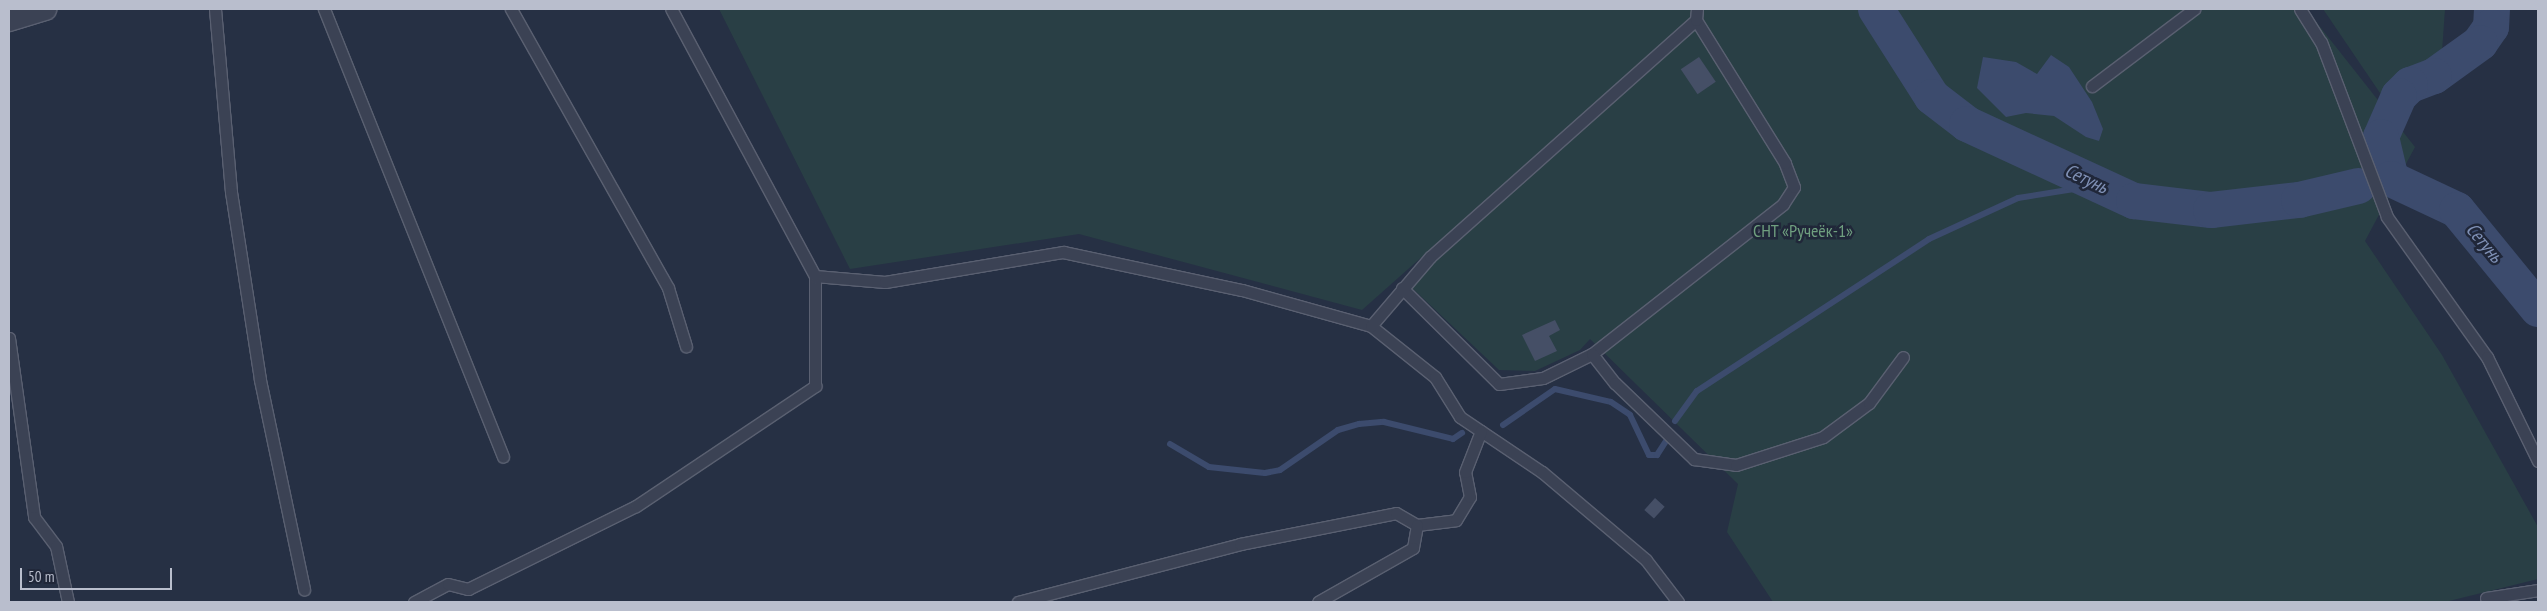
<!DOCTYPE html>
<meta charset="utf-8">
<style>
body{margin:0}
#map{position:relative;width:2547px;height:611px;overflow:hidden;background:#263044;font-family:"PT Sans Narrow",sans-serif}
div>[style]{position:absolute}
.green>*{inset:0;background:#293f45}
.water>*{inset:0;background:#3c4b6d}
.stream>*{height:6px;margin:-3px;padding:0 3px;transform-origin:3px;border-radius:3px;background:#3c4b6d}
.river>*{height:36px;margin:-18px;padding:0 18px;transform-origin:18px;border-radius:18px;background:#3c4b6d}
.building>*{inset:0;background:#454f66;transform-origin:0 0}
.roads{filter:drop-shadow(1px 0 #5a6071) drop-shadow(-1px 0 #5a6071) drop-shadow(0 1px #5a6071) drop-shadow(0 -1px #5a6071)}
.lane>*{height:11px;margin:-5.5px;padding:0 5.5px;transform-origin:5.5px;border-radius:5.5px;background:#3b4254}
.street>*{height:22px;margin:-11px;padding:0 11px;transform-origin:11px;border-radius:11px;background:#3b4254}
span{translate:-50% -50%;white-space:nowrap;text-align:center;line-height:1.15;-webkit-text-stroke:5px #202739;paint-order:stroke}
.park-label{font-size:18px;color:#6f9f7f}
.water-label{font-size:19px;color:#7f90b5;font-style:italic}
.frame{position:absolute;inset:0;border:10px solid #b9becd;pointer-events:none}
.scale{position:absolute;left:20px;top:568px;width:152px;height:22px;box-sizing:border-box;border:2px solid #b9becd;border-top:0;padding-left:6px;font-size:15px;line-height:18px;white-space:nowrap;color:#b9becd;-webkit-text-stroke:4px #202739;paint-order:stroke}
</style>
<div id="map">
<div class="green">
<i style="clip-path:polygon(719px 9px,1693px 9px,1692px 17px,1362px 310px,1079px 234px,850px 269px)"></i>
<i style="clip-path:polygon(1701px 9px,2306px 9px,2415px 147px,2365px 241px,2442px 355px,2538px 527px,2538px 579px,2445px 602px,1773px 602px,1727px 532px,1738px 484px,1590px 339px,1580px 350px,1535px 371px,1499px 370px,1409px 285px,1700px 25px)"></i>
<i style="clip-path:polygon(2323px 9px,2445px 9px,2442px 52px,2399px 121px)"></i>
</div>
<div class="water">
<i style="clip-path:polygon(2051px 55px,2069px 67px,2092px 102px,2103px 129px,2099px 141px,2086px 137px,2054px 116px,2026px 113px,2006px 117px,1977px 88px,1983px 57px,2016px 62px,2037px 74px)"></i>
</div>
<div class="stream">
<i style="left:1675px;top:421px;width:37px;rotate:-54deg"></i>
<i style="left:1697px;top:391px;width:277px;rotate:-33.2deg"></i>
<i style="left:1929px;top:239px;width:98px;rotate:-24.7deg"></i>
<i style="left:2018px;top:198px;width:82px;rotate:-9.1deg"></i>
<i style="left:1503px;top:425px;width:63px;rotate:-34.7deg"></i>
<i style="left:1555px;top:389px;width:57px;rotate:13.1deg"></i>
<i style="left:1611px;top:402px;width:23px;rotate:34deg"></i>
<i style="left:1630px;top:415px;width:44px;rotate:64.6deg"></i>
<i style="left:1649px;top:455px;width:8px"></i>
<i style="left:1657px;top:455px;width:20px;rotate:-57deg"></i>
<i style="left:1170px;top:444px;width:45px;rotate:30.5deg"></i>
<i style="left:1209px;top:467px;width:56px;rotate:6.1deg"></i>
<i style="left:1265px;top:473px;width:15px;rotate:-11deg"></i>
<i style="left:1280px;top:470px;width:70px;rotate:-34.6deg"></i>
<i style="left:1338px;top:430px;width:22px;rotate:-16deg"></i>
<i style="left:1359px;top:424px;width:25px;rotate:-5deg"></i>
<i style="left:1384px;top:422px;width:71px;rotate:13.8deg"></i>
<i style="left:1453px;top:439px;width:11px;rotate:-34deg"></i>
</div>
<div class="river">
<i style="left:1876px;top:9px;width:104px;rotate:57.5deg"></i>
<i style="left:1932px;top:97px;width:44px;rotate:37.6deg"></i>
<i style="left:1967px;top:124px;width:184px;rotate:24.8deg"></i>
<i style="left:2134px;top:201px;width:78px;rotate:6.7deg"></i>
<i style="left:2211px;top:210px;width:89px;rotate:-6.5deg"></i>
<i style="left:2299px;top:200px;width:61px;rotate:-13.3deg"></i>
<i style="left:2492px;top:9px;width:18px;rotate:93deg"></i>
<i style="left:2491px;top:27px;width:19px;rotate:125deg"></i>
<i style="left:2480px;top:43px;width:57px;rotate:144.3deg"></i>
<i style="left:2434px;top:76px;width:26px;rotate:159deg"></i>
<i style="left:2410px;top:85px;width:16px;rotate:135deg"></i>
<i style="left:2399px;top:96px;width:45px;rotate:113.7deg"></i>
<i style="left:2381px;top:137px;width:43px;rotate:76.6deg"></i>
<i style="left:2391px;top:179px;width:73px;rotate:25.2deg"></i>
<i style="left:2457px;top:210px;width:128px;rotate:50.7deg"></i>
</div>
<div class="building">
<i style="left:1699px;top:57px;width:30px;height:22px;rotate:56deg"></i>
<i style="clip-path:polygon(1555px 320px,1560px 330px,1549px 336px,1557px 351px,1535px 361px,1522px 335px)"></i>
<i style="left:1655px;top:498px;width:13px;height:16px;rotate:42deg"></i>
</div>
<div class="roads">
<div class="lane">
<i style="left:215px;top:9px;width:184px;rotate:85deg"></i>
<i style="left:231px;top:192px;width:190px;rotate:81.2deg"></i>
<i style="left:260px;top:380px;width:214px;rotate:78.1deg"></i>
<i style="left:324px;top:9px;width:482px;rotate:68.2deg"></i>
<i style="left:511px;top:9px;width:320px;rotate:60.6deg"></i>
<i style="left:668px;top:288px;width:61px;rotate:72.8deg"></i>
<i style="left:2300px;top:9px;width:39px;rotate:58deg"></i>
<i style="left:2321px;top:42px;width:187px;rotate:69.3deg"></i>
<i style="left:2387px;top:217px;width:172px;rotate:54.5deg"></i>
<i style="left:2487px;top:357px;width:116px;rotate:63.9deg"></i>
<i style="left:2092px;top:86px;width:128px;rotate:-37deg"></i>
<i style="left:815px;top:276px;width:70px;rotate:4.9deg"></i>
<i style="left:885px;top:282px;width:181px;rotate:-9.6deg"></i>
<i style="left:1063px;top:252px;width:183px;rotate:12deg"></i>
<i style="left:1242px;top:290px;width:134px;rotate:15.6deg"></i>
<i style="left:1371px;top:326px;width:82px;rotate:38.6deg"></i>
<i style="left:1435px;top:377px;width:47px;rotate:58deg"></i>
<i style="left:1460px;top:417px;width:99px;rotate:33.9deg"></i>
<i style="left:1542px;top:472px;width:136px;rotate:40.2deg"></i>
<i style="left:1646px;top:560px;width:53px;rotate:52.7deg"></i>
<i style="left:1402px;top:288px;width:136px;rotate:44.7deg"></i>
<i style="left:1499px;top:384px;width:44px;rotate:-7.8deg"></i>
<i style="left:1543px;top:378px;width:55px;rotate:-26.1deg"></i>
<i style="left:1592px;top:354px;width:243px;rotate:-38.1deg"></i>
<i style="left:1783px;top:204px;width:20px;rotate:-57deg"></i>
<i style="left:1794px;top:187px;width:26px;rotate:-111deg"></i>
<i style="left:1785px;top:163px;width:168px;rotate:-121.9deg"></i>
<i style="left:1371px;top:326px;width:91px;rotate:-49.5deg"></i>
<i style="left:1430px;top:257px;width:356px;rotate:-41.7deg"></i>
<i style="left:1696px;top:20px;width:11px;rotate:-85deg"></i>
<i style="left:9px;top:338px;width:181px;rotate:82deg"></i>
<i style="left:34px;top:517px;width:36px;rotate:53deg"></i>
<i style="left:56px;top:546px;width:57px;rotate:77.9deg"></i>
<i style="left:1592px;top:354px;width:37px;rotate:52deg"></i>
<i style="left:1615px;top:383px;width:110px;rotate:43.9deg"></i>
<i style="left:1694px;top:459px;width:42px;rotate:8.1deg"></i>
<i style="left:1736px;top:465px;width:91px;rotate:-17.8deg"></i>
<i style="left:1823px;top:437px;width:57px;rotate:-36.5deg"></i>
<i style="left:1869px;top:403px;width:57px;rotate:-53.5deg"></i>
<i style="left:1417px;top:525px;width:39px;rotate:-7deg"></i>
<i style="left:1456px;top:520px;width:27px;rotate:-59deg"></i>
<i style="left:1470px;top:497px;width:25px;rotate:-101deg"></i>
<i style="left:1465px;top:472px;width:44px;rotate:-68.7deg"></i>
<i style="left:2486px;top:598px;width:53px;rotate:-8.7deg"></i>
<i style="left:414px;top:602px;width:38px;rotate:-28deg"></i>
<i style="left:448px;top:584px;width:21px;rotate:14deg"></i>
<i style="left:468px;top:589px;width:187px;rotate:-26.3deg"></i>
<i style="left:636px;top:506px;width:216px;rotate:-33.8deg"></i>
<i style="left:815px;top:386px;width:110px;rotate:-90deg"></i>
<i style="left:815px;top:276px;width:303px;rotate:-118.3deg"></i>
<i style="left:1018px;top:602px;width:229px;rotate:-14.6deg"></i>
<i style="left:1240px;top:544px;width:159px;rotate:-11.2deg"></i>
<i style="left:1396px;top:513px;width:24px;rotate:30deg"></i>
<i style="left:1417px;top:525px;width:23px;rotate:100deg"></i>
<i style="left:1413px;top:548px;width:109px;rotate:150.4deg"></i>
</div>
<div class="street">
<i style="left:9px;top:20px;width:38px;rotate:-17deg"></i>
</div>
</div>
<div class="park-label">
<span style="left:1803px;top:231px">СНТ «Ручеёк-1»</span>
</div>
<div class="water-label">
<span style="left:2086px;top:179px;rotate:25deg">Сетунь</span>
<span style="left:2484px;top:243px;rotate:50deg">Сетунь</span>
</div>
<div class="frame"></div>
<div class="scale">50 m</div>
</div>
